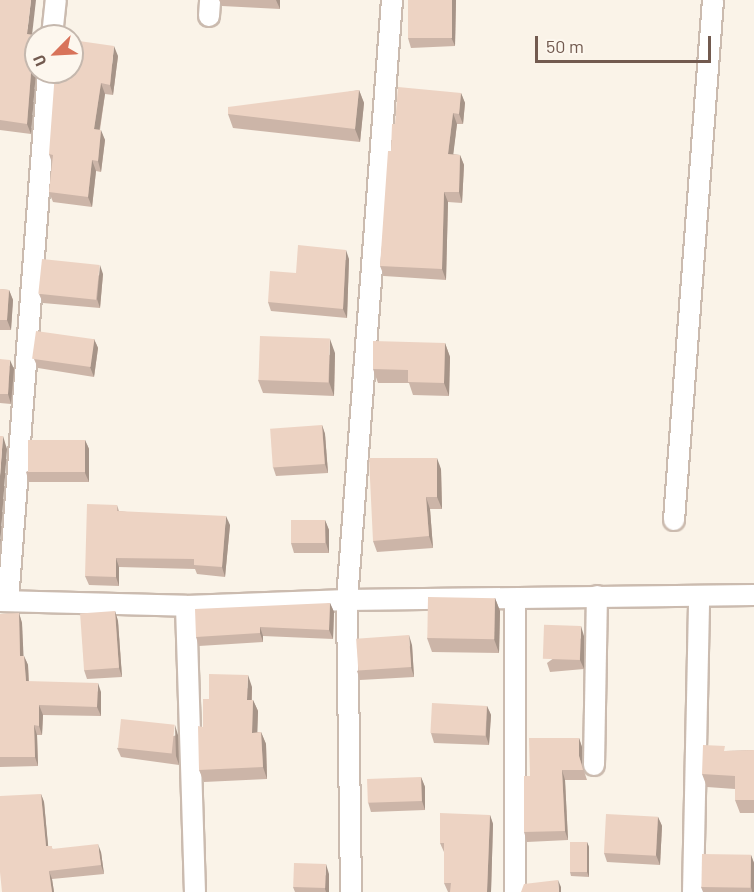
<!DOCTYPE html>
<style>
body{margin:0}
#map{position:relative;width:754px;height:892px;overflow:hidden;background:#faf3e8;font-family:Barlow,sans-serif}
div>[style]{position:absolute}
.roads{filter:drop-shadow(2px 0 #cbbbaf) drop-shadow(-2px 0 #cbbbaf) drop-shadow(0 2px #cbbbaf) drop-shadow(0 -2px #cbbbaf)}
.street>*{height:20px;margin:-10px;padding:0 10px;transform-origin:10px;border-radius:10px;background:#fff}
.wall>*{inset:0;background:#ccb5a8}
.shaded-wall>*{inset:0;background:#a69488}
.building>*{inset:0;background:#edd3c3;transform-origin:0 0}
span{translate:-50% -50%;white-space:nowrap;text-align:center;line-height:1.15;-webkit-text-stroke:4.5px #fdf7ee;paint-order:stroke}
.north{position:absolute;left:24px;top:24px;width:60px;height:60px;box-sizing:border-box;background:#fdf7ee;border:2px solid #c5b8ae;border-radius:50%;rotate:246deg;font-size:16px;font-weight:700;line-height:24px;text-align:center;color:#725a4f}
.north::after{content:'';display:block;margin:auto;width:21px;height:27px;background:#d8735a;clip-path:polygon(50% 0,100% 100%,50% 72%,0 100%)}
.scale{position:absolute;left:535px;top:36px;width:176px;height:27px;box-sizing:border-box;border:3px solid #725a4f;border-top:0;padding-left:8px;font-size:18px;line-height:21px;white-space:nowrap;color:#725a4f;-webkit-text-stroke:4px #fdf7ee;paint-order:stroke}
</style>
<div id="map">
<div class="roads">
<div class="street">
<i style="left:209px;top:16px;width:16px;rotate:-86deg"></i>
<i style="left:52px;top:36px;width:36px;rotate:-84deg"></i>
<i style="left:674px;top:520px;width:521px;rotate:-85.71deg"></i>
<i style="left:0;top:601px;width:186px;rotate:1.5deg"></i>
<i style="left:186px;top:606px;width:161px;rotate:-2.1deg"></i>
<i style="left:347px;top:600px;width:407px;rotate:-0.7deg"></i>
<i style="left:8px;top:601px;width:531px;rotate:-85.68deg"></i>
<i style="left:186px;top:606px;width:286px;rotate:88.2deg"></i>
<i style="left:594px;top:765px;width:169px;rotate:-89deg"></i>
<i style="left:351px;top:892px;width:292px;rotate:-90.8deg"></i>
<i style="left:347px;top:600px;width:602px;rotate:-85.71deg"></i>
<i style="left:515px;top:892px;width:293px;rotate:-90deg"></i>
<i style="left:693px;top:892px;width:295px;rotate:-88.8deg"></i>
</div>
</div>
<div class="wall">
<i style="clip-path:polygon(0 0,32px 34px,36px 36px,31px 134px,0 130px)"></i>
<i style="clip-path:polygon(219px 0,280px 0,280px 9px,222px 6px)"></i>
<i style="clip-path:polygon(408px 0,456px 0,455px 46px,411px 48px,408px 38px)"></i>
<i style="clip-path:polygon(118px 56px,113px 95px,105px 94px,100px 130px,105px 140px,101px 172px,96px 171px,92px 207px,53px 202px,49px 192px,52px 163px,49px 154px)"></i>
<i style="clip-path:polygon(359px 90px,364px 103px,360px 142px,233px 128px,228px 114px)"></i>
<i style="clip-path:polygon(461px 93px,465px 103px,463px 124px,457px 124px,453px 154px,460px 155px,464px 165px,462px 203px,448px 202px,446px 280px,384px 276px,380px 266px,391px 151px)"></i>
<i style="clip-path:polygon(349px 259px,347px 318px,271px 311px,268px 302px,296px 273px)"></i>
<i style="clip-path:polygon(103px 274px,100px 308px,43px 303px,39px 294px)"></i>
<i style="clip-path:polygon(0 289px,9px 290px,13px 300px,11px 330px,0 330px)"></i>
<i style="clip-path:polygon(94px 339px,98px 348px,94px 377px,38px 368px,34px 359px)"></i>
<i style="clip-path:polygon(445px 343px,450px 357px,449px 396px,413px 395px,409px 383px,378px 383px,373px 369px)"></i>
<i style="clip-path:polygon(335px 353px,334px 396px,263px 393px,258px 380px)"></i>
<i style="clip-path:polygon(0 359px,14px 369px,11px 404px,0 403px)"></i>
<i style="clip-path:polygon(322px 425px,325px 434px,328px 473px,276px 476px,273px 467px)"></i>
<i style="clip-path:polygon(85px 440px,89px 449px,89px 482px,29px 482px,26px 472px)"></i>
<i style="clip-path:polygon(441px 469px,442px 509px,430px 509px,433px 548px,377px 552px,373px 541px)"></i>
<i style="clip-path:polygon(117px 505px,119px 511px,230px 525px,225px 577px,197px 574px,195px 569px,119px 567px,119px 586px,89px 585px,85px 576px)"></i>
<i style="clip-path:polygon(325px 520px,329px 530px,329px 553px,294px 553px,291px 543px)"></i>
<i style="clip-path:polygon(495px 598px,500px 611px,499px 653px,432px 652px,427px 638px)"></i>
<i style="clip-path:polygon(330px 603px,334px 612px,333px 639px,263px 636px,263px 642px,199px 646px,196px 637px)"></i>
<i style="clip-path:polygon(115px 611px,118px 621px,122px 677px,87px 679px,84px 670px)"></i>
<i style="clip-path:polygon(19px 613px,22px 623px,23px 656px,24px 656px,28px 665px,29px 682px,101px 692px,101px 716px,43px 715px,42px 735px,37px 735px,38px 766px,0 767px,0 614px)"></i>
<i style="clip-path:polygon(584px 636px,584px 669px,550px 672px,547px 663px)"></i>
<i style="clip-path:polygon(412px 645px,414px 677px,360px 680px,357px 671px)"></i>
<i style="clip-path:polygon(252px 687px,252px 700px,253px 700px,258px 711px,257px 732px,261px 732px,266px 744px,267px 779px,204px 782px,199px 770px,203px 727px,209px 699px)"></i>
<i style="clip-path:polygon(487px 706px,491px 715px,489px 745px,434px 743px,431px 733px)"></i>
<i style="clip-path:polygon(178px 735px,179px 765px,121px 757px,117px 748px)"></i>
<i style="clip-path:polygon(579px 738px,582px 747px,582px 765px,587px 780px,565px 780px,568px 840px,527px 842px,524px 832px)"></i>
<i style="clip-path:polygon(754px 750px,754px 813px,740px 813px,735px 800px,735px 789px,707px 787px,702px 774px,726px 751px)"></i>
<i style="clip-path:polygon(421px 777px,425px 787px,425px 810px,371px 812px,368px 802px)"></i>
<i style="clip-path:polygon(41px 794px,44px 802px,48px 846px,53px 849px,101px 852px,104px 874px,52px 879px,54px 892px,2px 892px)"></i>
<i style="clip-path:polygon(490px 815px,493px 824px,491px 892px,448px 892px,444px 883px,444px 852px,440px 843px)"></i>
<i style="clip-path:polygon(658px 817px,662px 826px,660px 865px,607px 862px,604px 853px)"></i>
<i style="clip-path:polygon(587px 842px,589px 847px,589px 877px,571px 876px,570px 872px)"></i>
<i style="clip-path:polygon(751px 855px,754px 863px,754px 892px,703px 892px,701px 887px)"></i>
<i style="clip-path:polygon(329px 874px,329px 892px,295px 892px,293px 887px)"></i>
</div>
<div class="shaded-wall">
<i style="clip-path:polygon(31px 0,36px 0,31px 44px,27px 34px)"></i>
<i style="clip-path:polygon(276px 0,280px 0,280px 9px)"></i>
<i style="clip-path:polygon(452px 0,456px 0,455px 46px,451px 37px)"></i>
<i style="clip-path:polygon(114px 46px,118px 56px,113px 95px,110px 85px)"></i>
<i style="clip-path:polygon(36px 55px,36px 72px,31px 134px,27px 124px,32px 60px)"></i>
<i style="clip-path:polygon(101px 83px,105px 94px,98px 139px,94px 129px)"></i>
<i style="clip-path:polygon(359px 90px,364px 103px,360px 142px,355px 129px)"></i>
<i style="clip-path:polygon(461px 93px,465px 103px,463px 124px,459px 114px)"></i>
<i style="clip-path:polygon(453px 113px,457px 124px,452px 165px,448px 154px)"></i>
<i style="clip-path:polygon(101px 130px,105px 140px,101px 172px,98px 161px)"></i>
<i style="clip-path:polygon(460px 155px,464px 165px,462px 203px,459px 192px)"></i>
<i style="clip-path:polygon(92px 160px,96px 171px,92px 207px,88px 197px)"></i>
<i style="clip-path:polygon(444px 192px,448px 202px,446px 280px,442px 269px)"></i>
<i style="clip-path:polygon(346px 250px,349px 259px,347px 318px,343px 309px)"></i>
<i style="clip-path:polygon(100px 265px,103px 274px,100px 308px,97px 299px)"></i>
<i style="clip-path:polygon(9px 290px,13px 300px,11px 330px,7px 320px)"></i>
<i style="clip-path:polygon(94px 339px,98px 348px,94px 377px,90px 367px)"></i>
<i style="clip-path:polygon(330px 339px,335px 353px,334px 396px,329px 382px)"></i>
<i style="clip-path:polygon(445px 343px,450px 357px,449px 396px,444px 383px)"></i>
<i style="clip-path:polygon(10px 360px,14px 369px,11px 404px,8px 394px)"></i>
<i style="clip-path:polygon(322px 425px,325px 434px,328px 473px,325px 464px)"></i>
<i style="clip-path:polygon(3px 436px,7px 449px,0 546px,0 476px)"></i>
<i style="clip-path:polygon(85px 440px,89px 449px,89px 482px,85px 473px)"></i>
<i style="clip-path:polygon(437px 458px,441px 469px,442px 509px,437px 497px)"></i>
<i style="clip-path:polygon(426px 497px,430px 509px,433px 548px,429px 536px)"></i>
<i style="clip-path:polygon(226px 516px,230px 525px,225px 577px,222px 567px)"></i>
<i style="clip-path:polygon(325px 520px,329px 530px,329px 553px,326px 543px)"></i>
<i style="clip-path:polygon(116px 558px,119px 567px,119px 586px,116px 577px)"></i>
<i style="clip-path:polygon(495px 598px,500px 611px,499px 653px,494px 639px)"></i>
<i style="clip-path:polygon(330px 603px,334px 612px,333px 639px,329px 630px)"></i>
<i style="clip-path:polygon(115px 611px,118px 621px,122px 677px,119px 668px)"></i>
<i style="clip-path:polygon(19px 613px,22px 623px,24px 666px,20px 656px)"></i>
<i style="clip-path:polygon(581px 626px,584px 636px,584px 669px,580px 660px)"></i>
<i style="clip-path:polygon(260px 627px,263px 636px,263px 642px,260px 633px)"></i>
<i style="clip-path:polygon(409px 635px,412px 645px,414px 677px,411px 667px)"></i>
<i style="clip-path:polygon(24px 656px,28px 665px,29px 691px,26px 681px)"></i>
<i style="clip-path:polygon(248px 675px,252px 687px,251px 711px,247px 700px)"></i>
<i style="clip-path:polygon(98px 683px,101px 692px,101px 716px,97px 707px)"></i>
<i style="clip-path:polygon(253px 700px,258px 711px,257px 744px,252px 733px)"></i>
<i style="clip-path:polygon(39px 705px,43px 715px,42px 735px,39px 726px)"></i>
<i style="clip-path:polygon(487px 706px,491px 715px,489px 745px,486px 736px)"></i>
<i style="clip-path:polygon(34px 725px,37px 735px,38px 766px,35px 757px)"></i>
<i style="clip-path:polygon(175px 725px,178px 735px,179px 765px,176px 756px)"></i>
<i style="clip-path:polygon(261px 732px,266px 744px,267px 779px,263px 767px)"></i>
<i style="clip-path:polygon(579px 738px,582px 747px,582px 765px,587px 780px,579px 756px)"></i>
<i style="clip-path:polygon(562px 770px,565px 780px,568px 840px,565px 831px)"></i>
<i style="clip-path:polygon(421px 777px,425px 787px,425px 810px,422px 801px)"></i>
<i style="clip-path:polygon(41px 794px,44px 802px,49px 855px,46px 846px)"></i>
<i style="clip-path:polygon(490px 815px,493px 824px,491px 892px,487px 892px)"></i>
<i style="clip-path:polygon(658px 817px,662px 826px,660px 865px,656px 855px)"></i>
<i style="clip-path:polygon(587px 842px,589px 847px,589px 877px,587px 872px)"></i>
<i style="clip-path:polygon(98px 844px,101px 852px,104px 874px,101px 865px)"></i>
<i style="clip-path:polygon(751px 855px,754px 863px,754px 892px,752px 892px,751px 887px)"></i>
<i style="clip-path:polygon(326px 864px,329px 874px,329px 892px,326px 892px,325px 889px)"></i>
<i style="clip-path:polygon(49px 871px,52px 879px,54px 892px,52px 892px)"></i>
<i style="clip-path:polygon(558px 880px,561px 887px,561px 892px,559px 892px)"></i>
</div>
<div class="building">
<i style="clip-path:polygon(0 0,31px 0,27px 34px,43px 36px,36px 36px,36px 55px,32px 60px,27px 124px,0 120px)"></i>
<i style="left:408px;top:0;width:44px;height:38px"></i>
<i style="clip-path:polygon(72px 40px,114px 46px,110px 85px,101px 83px,94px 129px,101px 130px,98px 161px,92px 160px,88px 197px,49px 192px,53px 155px,49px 154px,55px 72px,72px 72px)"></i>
<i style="clip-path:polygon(398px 87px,461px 93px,459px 114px,453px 113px,448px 154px,460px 155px,459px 192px,444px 192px,442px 269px,380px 266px,388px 151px,391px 151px,392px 124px,395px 124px)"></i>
<i style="clip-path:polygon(359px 90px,355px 129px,228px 114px,228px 107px)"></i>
<i style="clip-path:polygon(298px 245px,346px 250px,343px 309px,268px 302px,270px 271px,296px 273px)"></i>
<i style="left:42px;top:259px;width:58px;height:35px;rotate:6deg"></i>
<i style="clip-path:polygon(0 289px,9px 290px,7px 320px,0 320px)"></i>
<i style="left:36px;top:331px;width:59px;height:28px;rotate:8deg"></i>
<i style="left:260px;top:336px;width:70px;height:44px;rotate:2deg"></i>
<i style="clip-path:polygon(373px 341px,445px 343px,444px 383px,408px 382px,408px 370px,373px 369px)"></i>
<i style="clip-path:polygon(0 359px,10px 360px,8px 394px,0 394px)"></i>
<i style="left:322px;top:425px;width:39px;height:52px;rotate:86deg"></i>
<i style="clip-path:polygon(0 436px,3px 436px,0 476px)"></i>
<i style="left:28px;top:440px;width:57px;height:32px"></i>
<i style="clip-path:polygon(369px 458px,437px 458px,437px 497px,426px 497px,429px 536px,373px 541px)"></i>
<i style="clip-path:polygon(87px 504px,117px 505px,117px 511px,226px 516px,222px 567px,194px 565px,194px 559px,116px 558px,116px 577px,85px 576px)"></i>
<i style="left:291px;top:520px;width:34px;height:23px"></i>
<i style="left:428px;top:597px;width:67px;height:41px;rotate:1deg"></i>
<i style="clip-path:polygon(330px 603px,329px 630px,260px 627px,260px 633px,196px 637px,195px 609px)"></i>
<i style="left:115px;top:611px;width:57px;height:35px;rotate:86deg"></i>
<i style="clip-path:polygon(19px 613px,20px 656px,24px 656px,26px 681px,98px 683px,97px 707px,39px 705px,39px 726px,34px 725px,35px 757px,0 757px,0 614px)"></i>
<i style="left:581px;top:626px;width:34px;height:37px;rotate:92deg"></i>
<i style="left:409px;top:635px;width:32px;height:53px;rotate:86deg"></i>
<i style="clip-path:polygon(209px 674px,248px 675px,247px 700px,253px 700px,252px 733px,261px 732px,263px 767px,199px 770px,198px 726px,203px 727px,203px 699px,209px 699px)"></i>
<i style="left:432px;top:703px;width:55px;height:30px;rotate:3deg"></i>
<i style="left:121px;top:719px;width:54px;height:29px;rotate:6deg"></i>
<i style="clip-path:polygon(529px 738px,579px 738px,579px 756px,583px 770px,562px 770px,565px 831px,524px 832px,524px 776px,530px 776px)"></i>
<i style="clip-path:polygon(703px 745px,725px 746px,724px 751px,754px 750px,754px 800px,735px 800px,735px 776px,702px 774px)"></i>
<i style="left:421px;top:777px;width:24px;height:54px;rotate:88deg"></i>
<i style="clip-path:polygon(41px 794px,46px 846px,52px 846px,52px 849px,98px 844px,101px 865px,49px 871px,52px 892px,2px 892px,0 872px,0 796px)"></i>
<i style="clip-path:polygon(440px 813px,490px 815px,487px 892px,450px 892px,451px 883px,444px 883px,444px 843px,440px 843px)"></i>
<i style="left:606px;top:814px;width:52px;height:39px;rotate:3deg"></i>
<i style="left:570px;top:842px;width:17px;height:30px"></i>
<i style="left:702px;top:854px;width:49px;height:33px;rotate:1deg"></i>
<i style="left:294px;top:863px;width:32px;height:24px;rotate:2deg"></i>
<i style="clip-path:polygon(558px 880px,559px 892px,521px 892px,524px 884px)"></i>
</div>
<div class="north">U</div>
<div class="scale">50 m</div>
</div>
